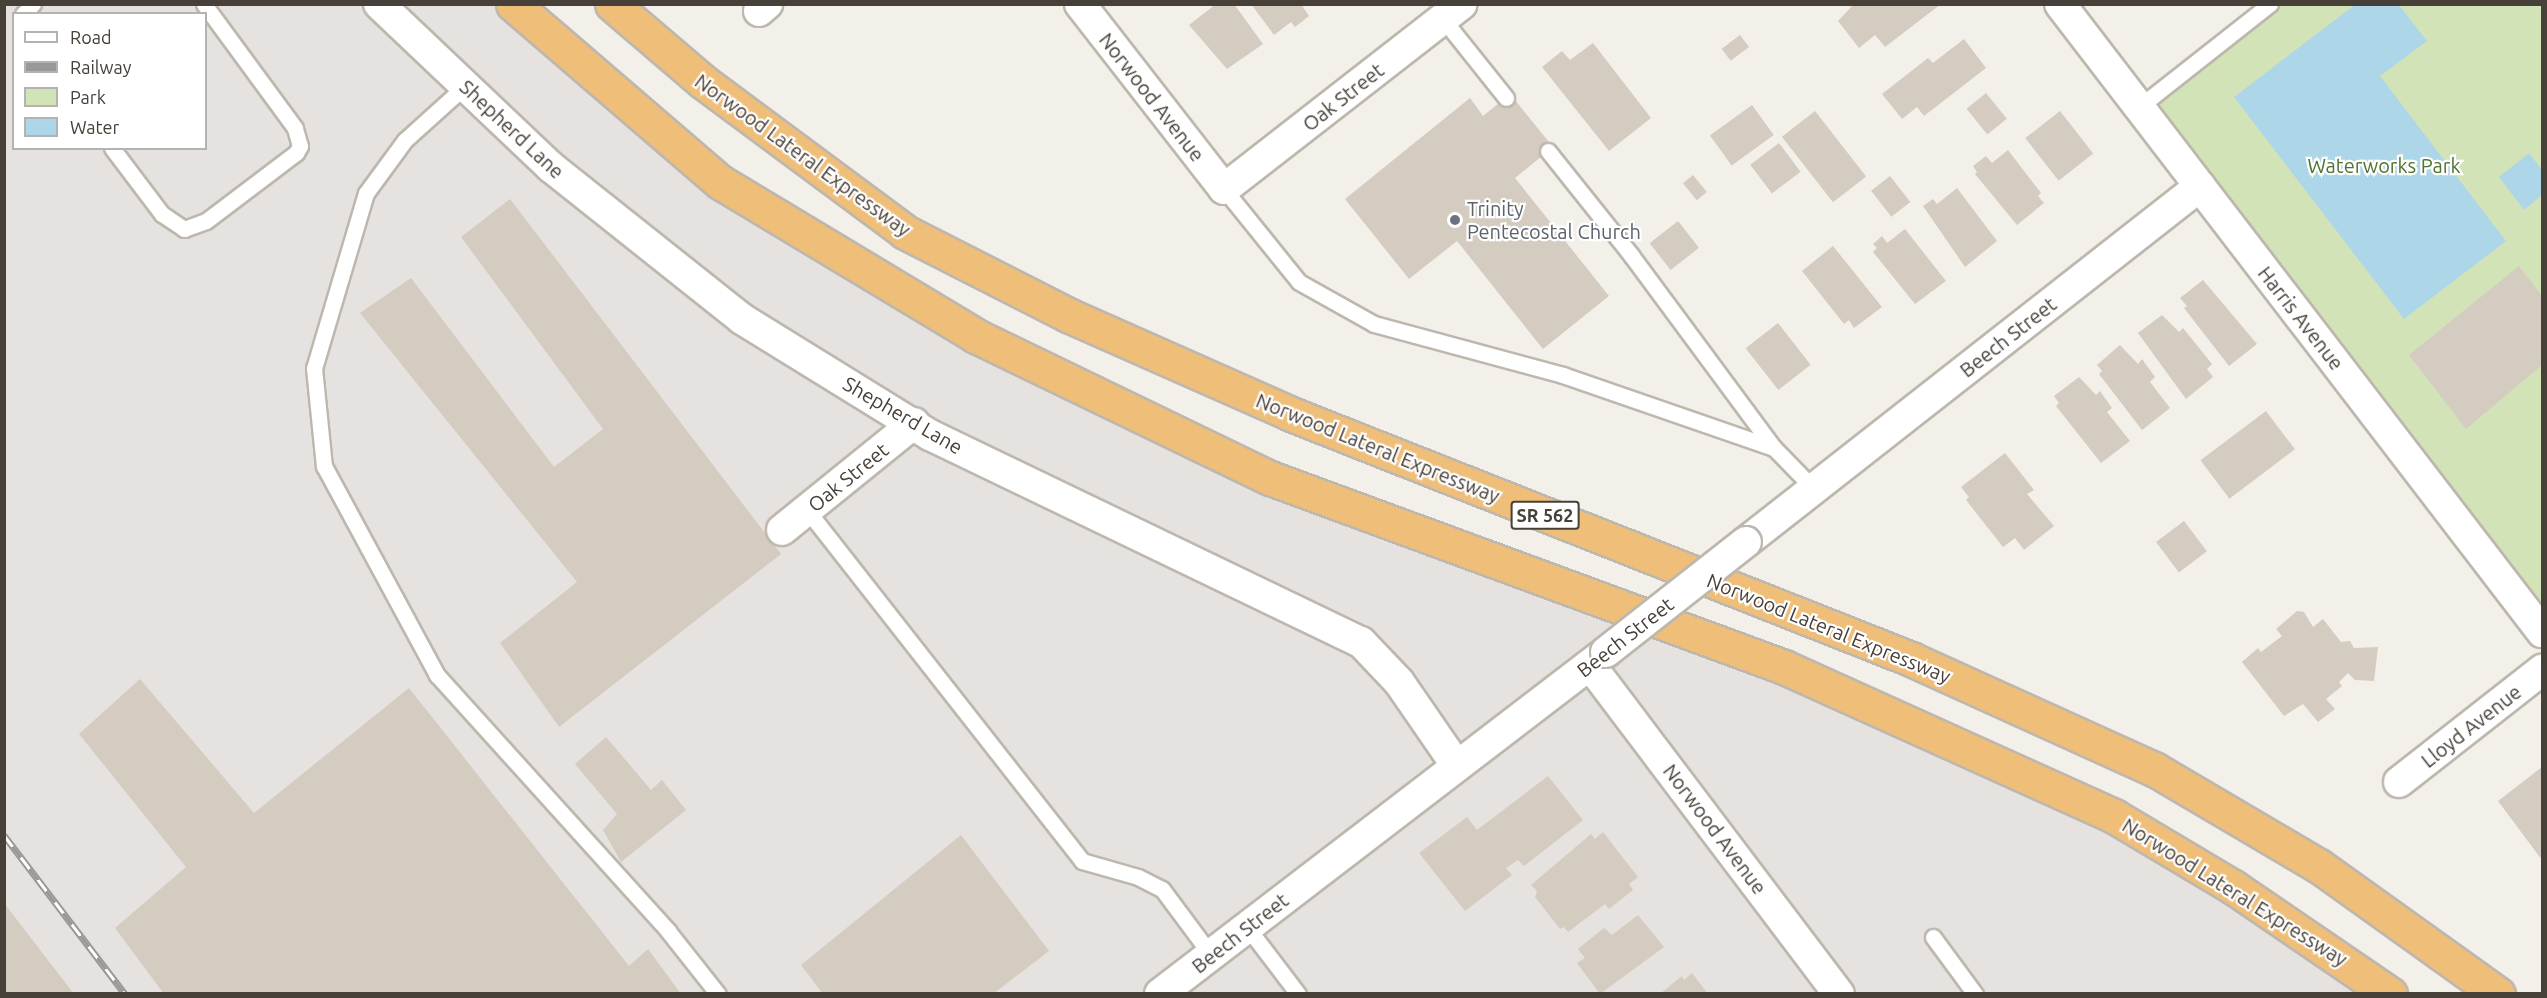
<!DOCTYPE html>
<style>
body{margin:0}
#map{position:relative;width:2547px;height:998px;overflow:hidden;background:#f3f0ea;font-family:Ubuntu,sans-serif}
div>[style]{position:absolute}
.industrial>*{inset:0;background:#e6e2df}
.green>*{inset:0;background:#d3e3b8}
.water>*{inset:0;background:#add6e9}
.building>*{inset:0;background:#d4cbc1;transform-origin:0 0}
.roads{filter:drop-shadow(2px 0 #beb7ae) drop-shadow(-2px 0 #beb7ae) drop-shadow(0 2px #beb7ae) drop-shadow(0 -2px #beb7ae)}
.lane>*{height:15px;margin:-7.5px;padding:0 7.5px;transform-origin:7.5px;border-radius:7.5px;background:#fff}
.street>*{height:30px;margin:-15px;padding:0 15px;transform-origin:15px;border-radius:15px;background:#fff}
.highway>*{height:33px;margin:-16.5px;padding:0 16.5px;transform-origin:16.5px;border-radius:16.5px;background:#efbf7a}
.rail>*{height:7px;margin-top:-3.5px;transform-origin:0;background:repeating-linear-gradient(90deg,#fff 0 14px,#989898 0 28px);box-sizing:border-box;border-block:2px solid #989898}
.bridges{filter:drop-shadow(2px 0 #beb7ae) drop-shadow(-2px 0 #beb7ae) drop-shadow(0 2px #beb7ae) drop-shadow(0 -2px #beb7ae)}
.street-bridge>*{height:30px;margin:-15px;padding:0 15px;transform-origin:15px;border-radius:15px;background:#fff}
.dots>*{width:16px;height:16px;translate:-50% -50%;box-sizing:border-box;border:3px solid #fff;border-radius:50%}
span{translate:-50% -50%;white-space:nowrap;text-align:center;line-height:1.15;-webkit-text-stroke:4.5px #fff;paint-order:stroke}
.shield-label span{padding:2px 4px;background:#fff;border:2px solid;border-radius:4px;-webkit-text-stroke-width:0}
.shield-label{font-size:18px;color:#474039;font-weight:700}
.street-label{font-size:20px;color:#474039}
.park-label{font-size:20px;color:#507332}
.worship-label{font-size:20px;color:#5b616d}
.left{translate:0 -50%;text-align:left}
.frame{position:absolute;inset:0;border:6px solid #474039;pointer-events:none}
.legend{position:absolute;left:12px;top:12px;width:195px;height:138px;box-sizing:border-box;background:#fff;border:2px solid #b5b3b0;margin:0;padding:8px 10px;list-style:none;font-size:18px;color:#474039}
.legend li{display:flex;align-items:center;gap:12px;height:30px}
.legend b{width:30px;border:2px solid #b5b3b0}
</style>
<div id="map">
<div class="industrial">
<i style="clip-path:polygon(evenodd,5px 4px,513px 5px,720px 182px,1116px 405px,1962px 746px,2390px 994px,5px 994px,5px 4px,14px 14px,206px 14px,206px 148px,14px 148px,14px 14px)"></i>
</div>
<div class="green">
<i style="clip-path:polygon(2270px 5px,2542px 5px,2542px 632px,2139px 107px)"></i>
</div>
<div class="water">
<i style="clip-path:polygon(2356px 4px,2399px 5px,2427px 41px,2380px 76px,2506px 241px,2404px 319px,2234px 97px)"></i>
<i style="clip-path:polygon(2529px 153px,2542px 170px,2542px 195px,2524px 210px,2499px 177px)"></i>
</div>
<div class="building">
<i style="clip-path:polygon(1216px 4px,1234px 4px,1263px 44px,1227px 69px,1189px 25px)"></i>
<i style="clip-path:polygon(1251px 4px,1301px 4px,1309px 16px,1295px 27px,1291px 22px,1274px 35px)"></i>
<i style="clip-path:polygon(1854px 4px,1941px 4px,1885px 47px,1875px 35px,1859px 48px,1838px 21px)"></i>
<i style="left:1740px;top:35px;width:15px;height:23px;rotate:53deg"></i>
<i style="clip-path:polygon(1964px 39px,1986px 68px,1924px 116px,1917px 107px,1902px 119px,1882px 94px,1928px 58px,1933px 63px)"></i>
<i style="clip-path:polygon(1593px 43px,1651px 118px,1609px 151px,1542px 67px,1562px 51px,1570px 60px)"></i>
<i style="left:1986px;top:93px;width:33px;height:25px;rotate:51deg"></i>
<i style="clip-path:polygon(1510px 94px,1553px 147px,1515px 178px,1609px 296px,1543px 349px,1457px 241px,1409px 279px,1345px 199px,1470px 98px,1483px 116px)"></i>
<i style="left:1752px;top:105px;width:37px;height:52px;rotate:54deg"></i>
<i style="left:1815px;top:111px;width:83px;height:42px;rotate:52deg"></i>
<i style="left:2060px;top:111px;width:54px;height:44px;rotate:52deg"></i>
<i style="left:1779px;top:143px;width:36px;height:36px;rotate:53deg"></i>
<i style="clip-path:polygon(2008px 150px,2041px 193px,2038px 196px,2044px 203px,2017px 225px,1975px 174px,1977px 172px,1973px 166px,1986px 156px,1992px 163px)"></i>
<i style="left:1693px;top:175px;width:22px;height:13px;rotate:51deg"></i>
<i style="left:1890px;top:176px;width:33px;height:24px;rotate:52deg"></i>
<i style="clip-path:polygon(1957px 188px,1997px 241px,1965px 267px,1923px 206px,1933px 199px,1937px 204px)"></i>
<i style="clip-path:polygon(510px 199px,781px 554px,559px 727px,500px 643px,577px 582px,360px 313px,411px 278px,554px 467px,603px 429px,461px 237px)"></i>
<i style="left:1678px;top:221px;width:34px;height:36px;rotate:52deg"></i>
<i style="clip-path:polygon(1905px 229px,1946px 281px,1915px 304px,1873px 252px,1877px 248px,1873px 244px,1882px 236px,1887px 243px)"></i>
<i style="clip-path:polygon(1833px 246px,1882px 307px,1854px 328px,1849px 320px,1844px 324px,1802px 271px)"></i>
<i style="clip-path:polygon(2519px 266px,2542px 296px,2542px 365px,2466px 429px,2409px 355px)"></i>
<i style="clip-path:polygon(2203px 280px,2257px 344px,2229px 366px,2184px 308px,2187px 306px,2180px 298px)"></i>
<i style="clip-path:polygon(2162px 315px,2179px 332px,2183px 328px,2212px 364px,2207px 369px,2213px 377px,2186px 399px,2138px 333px)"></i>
<i style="left:1778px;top:323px;width:53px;height:41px;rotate:52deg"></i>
<i style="clip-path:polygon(2120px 345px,2138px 364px,2142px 359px,2155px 377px,2150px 382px,2170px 408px,2142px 430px,2099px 374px,2102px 371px,2097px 365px)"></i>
<i style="clip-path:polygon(2079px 377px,2096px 395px,2100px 391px,2112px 408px,2107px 412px,2130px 441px,2101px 463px,2056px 406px,2059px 403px,2054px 396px)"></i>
<i style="left:2266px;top:411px;width:48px;height:82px;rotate:53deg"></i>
<i style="clip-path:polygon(2005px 453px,2034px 490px,2027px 494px,2054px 526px,2024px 550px,2015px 538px,2003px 547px,1966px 500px,1969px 497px,1961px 487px)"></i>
<i style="left:2184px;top:521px;width:38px;height:35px;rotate:53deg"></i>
<i style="clip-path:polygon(2297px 611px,2304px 612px,2313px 627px,2323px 619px,2341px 642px,2350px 641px,2354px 648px,2378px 647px,2374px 681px,2355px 680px,2348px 673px,2339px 682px,2342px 686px,2326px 699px,2335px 709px,2318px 722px,2303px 704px,2284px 716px,2242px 662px,2258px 648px,2261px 652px,2282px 636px,2276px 629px)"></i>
<i style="clip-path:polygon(140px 679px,254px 813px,409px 688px,629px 966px,648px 949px,681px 994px,164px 994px,115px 928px,186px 867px,79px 734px)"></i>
<i style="clip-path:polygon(606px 737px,651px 790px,662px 780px,686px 810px,621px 862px,603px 830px,617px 814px,575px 764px)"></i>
<i style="clip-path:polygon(2542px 767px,2542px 860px,2498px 801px)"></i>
<i style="clip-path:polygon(1548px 776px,1583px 820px,1524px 866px,1518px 860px,1506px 868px,1512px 875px,1465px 911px,1419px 853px,1467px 817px,1477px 830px)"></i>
<i style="clip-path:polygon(1603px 832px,1638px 877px,1629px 884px,1633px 890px,1609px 909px,1605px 904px,1568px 932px,1564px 927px,1560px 929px,1535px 897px,1537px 891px,1531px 885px,1591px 834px,1595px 839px)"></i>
<i style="clip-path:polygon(961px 835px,1049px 951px,993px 994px,823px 994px,801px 965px)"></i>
<i style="clip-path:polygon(4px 903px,74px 994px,4px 994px)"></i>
<i style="clip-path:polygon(1638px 915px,1664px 947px,1600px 994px,1577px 963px,1585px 958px,1578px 949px,1604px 928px,1612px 935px)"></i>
<i style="clip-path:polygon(1692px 973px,1708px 994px,1660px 994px,1682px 976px,1684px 980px)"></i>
</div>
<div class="roads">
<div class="lane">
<i style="left:23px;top:14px;width:14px;rotate:-45deg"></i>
<i style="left:1443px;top:19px;width:101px;rotate:51.4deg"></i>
<i style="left:465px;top:86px;width:81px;rotate:138deg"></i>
<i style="left:405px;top:140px;width:66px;rotate:126.3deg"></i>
<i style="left:366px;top:193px;width:183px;rotate:106.5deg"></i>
<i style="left:314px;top:368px;width:99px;rotate:84.2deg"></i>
<i style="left:324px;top:466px;width:238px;rotate:61.6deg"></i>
<i style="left:437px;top:675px;width:345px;rotate:47.9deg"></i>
<i style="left:668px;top:931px;width:80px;rotate:51.6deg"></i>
<i style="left:2139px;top:107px;width:167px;rotate:-38.2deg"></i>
<i style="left:112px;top:148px;width:83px;rotate:52.9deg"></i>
<i style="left:162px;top:214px;width:27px;rotate:34deg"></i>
<i style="left:184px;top:229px;width:23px;rotate:-20deg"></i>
<i style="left:206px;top:221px;width:113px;rotate:-37.1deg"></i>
<i style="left:296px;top:153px;width:8px;rotate:-60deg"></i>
<i style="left:300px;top:146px;width:19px;rotate:-106deg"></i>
<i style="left:295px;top:128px;width:154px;rotate:-126.3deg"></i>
<i style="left:1548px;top:151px;width:133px;rotate:51.4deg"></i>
<i style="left:1631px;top:255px;width:240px;rotate:53.5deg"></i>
<i style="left:1224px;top:189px;width:119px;rotate:51.1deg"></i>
<i style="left:1299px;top:282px;width:86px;rotate:29.2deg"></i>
<i style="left:1374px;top:324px;width:196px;rotate:15.1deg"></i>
<i style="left:1563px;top:375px;width:223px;rotate:19.1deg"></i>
<i style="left:1774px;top:448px;width:57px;rotate:45.7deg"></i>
<i style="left:807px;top:510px;width:446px;rotate:51.9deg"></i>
<i style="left:1082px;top:861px;width:58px;rotate:15.9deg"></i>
<i style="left:1138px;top:877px;width:27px;rotate:27deg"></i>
<i style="left:1162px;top:889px;width:82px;rotate:53.4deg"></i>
<i style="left:1247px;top:927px;width:84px;rotate:52.7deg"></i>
<i style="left:1933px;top:937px;width:71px;rotate:53.6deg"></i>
</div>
<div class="street">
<i style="left:379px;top:4px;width:237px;rotate:43.5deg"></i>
<i style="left:551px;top:167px;width:244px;rotate:38.5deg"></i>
<i style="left:742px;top:319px;width:221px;rotate:31.7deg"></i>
<i style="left:930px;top:435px;width:478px;rotate:25.7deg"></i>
<i style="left:1361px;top:642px;width:55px;rotate:46.5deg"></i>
<i style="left:1399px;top:682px;width:102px;rotate:55.4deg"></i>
<i style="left:1080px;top:4px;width:234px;rotate:52.1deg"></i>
<i style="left:1224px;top:189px;width:301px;rotate:-37.9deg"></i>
<i style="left:2060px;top:4px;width:792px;rotate:52.49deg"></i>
<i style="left:759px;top:11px;width:11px;rotate:-41deg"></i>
<i style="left:782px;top:530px;width:170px;rotate:-39deg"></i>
<i style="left:1746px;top:542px;width:577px;rotate:-38.1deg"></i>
<i style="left:1590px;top:665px;width:413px;rotate:52.9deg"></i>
<i style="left:2399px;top:782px;width:182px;rotate:-38.1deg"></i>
<i style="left:1160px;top:994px;width:562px;rotate:-37.48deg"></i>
</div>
<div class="highway">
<i style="left:513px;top:4px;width:273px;rotate:40.7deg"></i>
<i style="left:720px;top:182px;width:299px;rotate:31deg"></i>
<i style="left:976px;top:336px;width:326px;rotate:25.8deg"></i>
<i style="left:1270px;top:478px;width:548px;rotate:20.19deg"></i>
<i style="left:1784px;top:667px;width:362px;rotate:24.3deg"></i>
<i style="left:2114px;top:816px;width:139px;rotate:30.8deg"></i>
<i style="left:2233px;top:887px;width:190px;rotate:34.3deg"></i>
<i style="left:612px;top:4px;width:118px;rotate:40.5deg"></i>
<i style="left:702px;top:81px;width:253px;rotate:36.6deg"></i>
<i style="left:905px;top:232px;width:183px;rotate:27deg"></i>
<i style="left:1068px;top:315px;width:244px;rotate:23.9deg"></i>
<i style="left:1291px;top:414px;width:667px;rotate:21.56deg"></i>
<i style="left:1911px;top:659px;width:267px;rotate:24.4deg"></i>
<i style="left:2154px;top:769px;width:191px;rotate:30.5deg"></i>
<i style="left:2319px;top:866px;width:220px;rotate:35.6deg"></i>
</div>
</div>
<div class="rail">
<i style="left:4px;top:835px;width:200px;rotate:52.7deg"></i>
</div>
<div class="bridges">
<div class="street-bridge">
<i style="left:1606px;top:652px;width:178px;rotate:-38.2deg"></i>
</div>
</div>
<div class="dots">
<i style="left:1455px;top:220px;background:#6b7280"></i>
</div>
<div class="shield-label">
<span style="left:1545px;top:515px">SR 562</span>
</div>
<div class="street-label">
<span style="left:1152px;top:97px;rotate:52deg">Norwood Avenue</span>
<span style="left:1343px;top:97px;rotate:-38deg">Oak Street</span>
<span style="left:512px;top:129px;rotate:43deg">Shepherd Lane</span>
<span style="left:803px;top:155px;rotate:36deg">Norwood Lateral Expressway</span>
<span style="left:2301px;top:318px;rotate:52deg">Harris Avenue</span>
<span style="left:2008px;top:337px;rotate:-38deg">Beech Street</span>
<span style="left:903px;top:415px;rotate:30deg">Shepherd Lane</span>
<span style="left:1378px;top:448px;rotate:22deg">Norwood Lateral Expressway</span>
<span style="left:848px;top:477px;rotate:-39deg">Oak Street</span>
<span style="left:1829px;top:628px;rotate:22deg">Norwood Lateral Expressway</span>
<span style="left:1625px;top:637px;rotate:-38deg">Beech Street</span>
<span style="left:2471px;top:726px;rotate:-38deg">Lloyd Avenue</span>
<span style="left:1715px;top:829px;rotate:53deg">Norwood Avenue</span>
<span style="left:2235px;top:892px;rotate:32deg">Norwood Lateral Expressway</span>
<span style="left:1240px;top:933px;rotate:-38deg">Beech Street</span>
</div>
<div class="park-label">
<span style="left:2384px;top:165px">Waterworks Park</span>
</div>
<div class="worship-label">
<span class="left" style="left:1467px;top:220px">Trinity<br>Pentecostal Church</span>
</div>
<div class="frame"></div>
<ul class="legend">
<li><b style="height:8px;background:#fff"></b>Road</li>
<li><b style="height:8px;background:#989898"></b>Railway</li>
<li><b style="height:16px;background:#d3e3b8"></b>Park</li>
<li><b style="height:16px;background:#add6e9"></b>Water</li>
</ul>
</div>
